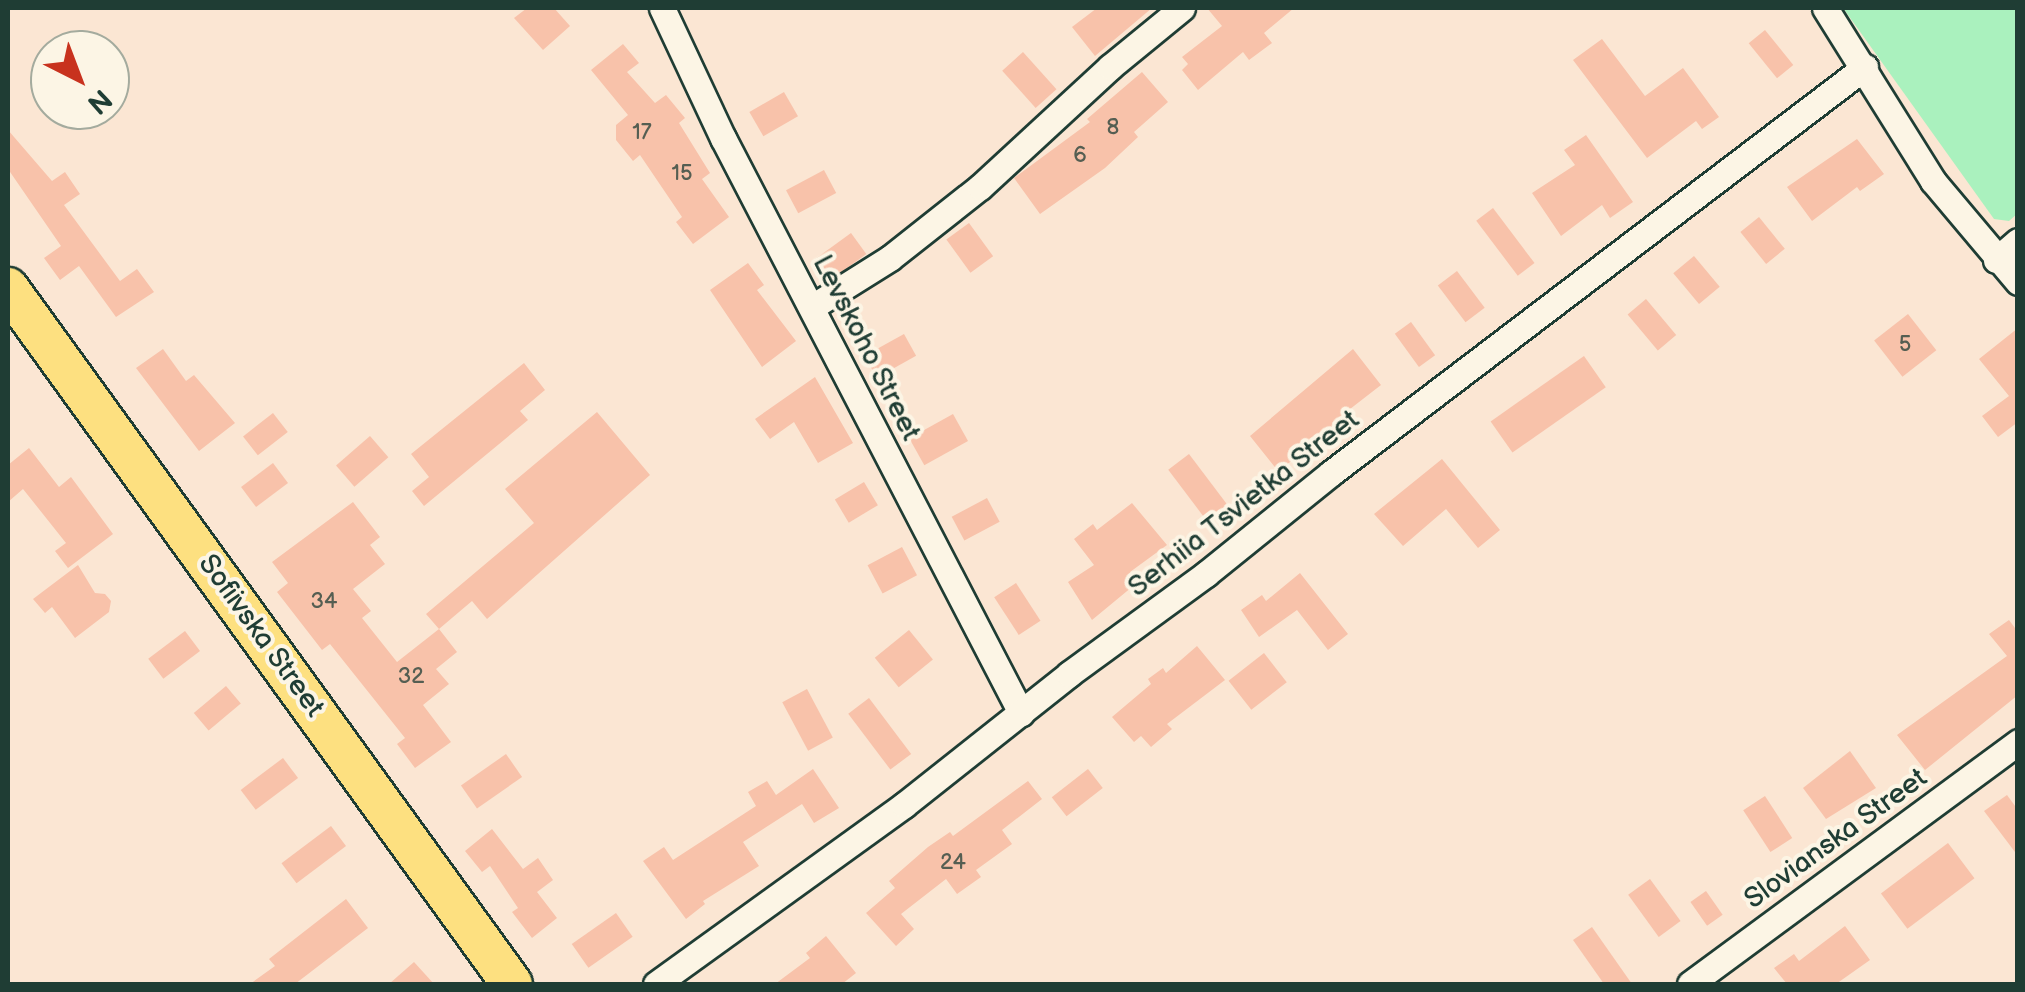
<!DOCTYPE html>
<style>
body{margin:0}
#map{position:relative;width:2025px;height:992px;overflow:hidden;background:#fbe6d3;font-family:"Balsamiq Sans",sans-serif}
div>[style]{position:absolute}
.green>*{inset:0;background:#aaf1be}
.building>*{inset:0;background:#f8c2aa;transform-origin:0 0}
.roads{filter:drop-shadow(2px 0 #1f3d34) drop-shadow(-2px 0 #1f3d34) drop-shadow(0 2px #1f3d34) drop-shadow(0 -2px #1f3d34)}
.minor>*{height:25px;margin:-12.5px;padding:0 12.5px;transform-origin:12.5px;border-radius:12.5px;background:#fcf5e5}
.primary>*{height:40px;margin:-20px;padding:0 20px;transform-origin:20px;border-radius:20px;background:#fde080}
span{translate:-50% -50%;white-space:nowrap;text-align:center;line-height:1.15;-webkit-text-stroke:8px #fcf5e5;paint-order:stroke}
.number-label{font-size:22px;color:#555e52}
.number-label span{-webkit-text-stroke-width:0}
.street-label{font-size:28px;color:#1f3d34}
.frame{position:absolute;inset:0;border:10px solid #1f3d34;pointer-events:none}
.north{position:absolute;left:30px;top:30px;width:100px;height:100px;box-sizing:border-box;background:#fcf5e5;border:2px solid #a4ab9e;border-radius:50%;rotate:138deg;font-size:28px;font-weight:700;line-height:40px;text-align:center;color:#1f3d34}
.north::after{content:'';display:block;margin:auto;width:35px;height:45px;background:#c8321e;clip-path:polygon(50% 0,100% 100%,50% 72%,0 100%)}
</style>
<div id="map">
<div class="green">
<i style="clip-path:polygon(1843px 8px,2017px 8px,2017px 214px,2009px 221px,1994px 219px)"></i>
</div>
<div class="building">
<i style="clip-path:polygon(527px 8px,554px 8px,570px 26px,543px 50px,514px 18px)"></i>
<i style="clip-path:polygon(1097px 8px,1152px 8px,1095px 56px,1072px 27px)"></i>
<i style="clip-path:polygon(1207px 8px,1294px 8px,1264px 33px,1272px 43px,1249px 60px,1243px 52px,1198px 90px,1182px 70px,1188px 64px,1182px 57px,1222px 26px)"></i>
<i style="left:1765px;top:30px;width:45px;height:21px;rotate:51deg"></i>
<i style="clip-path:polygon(1602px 39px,1645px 96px,1683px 68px,1719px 117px,1702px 129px,1696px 121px,1647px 158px,1573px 60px)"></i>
<i style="clip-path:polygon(623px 44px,639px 63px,627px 72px,655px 103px,666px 95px,685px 118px,679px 123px,710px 173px,702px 179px,729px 217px,693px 244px,676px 222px,682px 217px,640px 155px,633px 161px,616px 140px,616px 125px,628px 115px,591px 70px)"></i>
<i style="left:1023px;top:52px;width:50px;height:28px;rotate:48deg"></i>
<i style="clip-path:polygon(1142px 72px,1168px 102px,1134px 132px,1138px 137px,1105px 168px,1040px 214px,1014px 178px,1090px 122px,1087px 119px)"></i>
<i style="left:784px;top:92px;width:28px;height:40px;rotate:60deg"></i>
<i style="clip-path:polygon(8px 130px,52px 181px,65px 172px,80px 194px,64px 205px,120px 281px,137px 269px,154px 292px,116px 317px,79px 266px,60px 280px,44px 258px,61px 246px,8px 169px)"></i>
<i style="clip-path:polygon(1586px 135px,1633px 202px,1610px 218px,1602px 205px,1561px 236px,1532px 193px,1575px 165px,1564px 150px)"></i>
<i style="clip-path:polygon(1857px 139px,1884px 174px,1860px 191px,1857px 187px,1812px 221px,1787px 187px)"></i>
<i style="left:824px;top:170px;width:26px;height:43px;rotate:62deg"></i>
<i style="left:1493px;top:208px;width:69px;height:21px;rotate:53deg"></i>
<i style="left:1759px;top:217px;width:41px;height:24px;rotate:51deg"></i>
<i style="left:969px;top:223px;width:41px;height:28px;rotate:54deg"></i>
<i style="left:851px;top:233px;width:26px;height:44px;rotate:54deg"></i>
<i style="left:1694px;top:256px;width:40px;height:27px;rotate:50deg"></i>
<i style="clip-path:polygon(748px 263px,764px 285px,757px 290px,796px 341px,762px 367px,710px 290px)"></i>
<i style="left:1457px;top:271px;width:46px;height:24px;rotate:53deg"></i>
<i style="left:1646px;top:299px;width:47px;height:24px;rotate:50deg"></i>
<i style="left:1908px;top:314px;width:46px;height:43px;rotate:52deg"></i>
<i style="left:1411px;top:322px;width:41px;height:20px;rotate:54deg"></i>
<i style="clip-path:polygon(2018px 328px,2018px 422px,1998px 437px,1982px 416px,2009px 396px,1979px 359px)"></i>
<i style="left:904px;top:334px;width:25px;height:45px;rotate:61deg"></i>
<i style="clip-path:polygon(163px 349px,186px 381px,194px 375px,235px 423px,199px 451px,136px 368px)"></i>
<i style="clip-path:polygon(1353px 349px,1381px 385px,1332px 423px,1336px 428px,1278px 471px,1250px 436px)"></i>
<i style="left:1584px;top:356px;width:38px;height:114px;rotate:55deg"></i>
<i style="clip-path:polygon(524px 363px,545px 390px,520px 411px,528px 420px,424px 506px,412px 491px,429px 477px,411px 454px)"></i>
<i style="clip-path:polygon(815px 377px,853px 443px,818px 463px,794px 422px,770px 439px,755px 419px)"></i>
<i style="clip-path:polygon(597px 412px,650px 475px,487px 619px,472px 601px,439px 629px,426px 614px,534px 523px,505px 489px)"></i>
<i style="left:273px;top:413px;width:24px;height:38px;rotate:52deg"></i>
<i style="left:953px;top:414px;width:31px;height:50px;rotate:61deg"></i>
<i style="left:370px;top:436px;width:28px;height:45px;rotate:49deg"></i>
<i style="clip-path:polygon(29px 448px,59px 487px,71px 477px,113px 534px,68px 568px,55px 551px,66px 543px,23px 489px,8px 502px,8px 465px)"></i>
<i style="left:1189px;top:454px;width:64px;height:26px;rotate:53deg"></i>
<i style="clip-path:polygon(1442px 459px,1500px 530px,1478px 548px,1446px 509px,1403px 546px,1374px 514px)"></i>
<i style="left:273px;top:463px;width:25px;height:40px;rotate:53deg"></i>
<i style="left:864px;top:482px;width:27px;height:34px;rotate:59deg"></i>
<i style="left:987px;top:498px;width:27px;height:40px;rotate:62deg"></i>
<i style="clip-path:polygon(353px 502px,380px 537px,370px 545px,385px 564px,353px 589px,371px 611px,362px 618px,397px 662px,439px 629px,457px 652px,436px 669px,449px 684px,423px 705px,451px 742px,415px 768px,397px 744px,405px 738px,330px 644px,322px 650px,277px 592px,288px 583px,272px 562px)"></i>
<i style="clip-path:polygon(1132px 503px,1167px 545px,1130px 572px,1138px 582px,1092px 620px,1068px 582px,1094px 565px,1074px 539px,1093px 524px,1097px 530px)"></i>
<i style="left:902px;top:547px;width:32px;height:39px;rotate:62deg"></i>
<i style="clip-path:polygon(78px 565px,95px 593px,105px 594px,111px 601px,109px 612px,75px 638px,52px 607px,45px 613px,33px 599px)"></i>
<i style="clip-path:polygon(1300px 573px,1348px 634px,1328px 650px,1297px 610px,1259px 637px,1241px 610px,1262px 595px,1266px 601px)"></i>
<i style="left:1016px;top:583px;width:45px;height:26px;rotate:57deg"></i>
<i style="clip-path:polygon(2009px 620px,2018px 632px,2018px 695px,1925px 770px,1897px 735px,2007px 656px,1989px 634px)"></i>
<i style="left:909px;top:630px;width:38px;height:44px;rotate:51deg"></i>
<i style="left:185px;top:631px;width:25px;height:46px;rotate:53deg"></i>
<i style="clip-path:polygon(1197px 646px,1225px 680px,1167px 724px,1172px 729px,1151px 747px,1141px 736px,1134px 742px,1112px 717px,1151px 684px,1148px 679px,1163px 668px,1166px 673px)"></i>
<i style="left:1264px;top:653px;width:37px;height:45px;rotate:52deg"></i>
<i style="left:226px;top:686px;width:23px;height:42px;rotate:50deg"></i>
<i style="left:807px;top:689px;width:55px;height:28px;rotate:62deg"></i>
<i style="left:869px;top:698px;width:70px;height:26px;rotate:53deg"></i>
<i style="clip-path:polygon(1850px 751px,1876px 788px,1826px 819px,1803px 788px)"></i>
<i style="left:506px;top:754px;width:28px;height:55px;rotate:55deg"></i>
<i style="left:283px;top:758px;width:25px;height:53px;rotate:53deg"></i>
<i style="clip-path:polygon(813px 769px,839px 808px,814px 823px,802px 804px,743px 842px,759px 866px,703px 901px,705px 904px,686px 919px,643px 861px,664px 847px,673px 860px,756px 806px,748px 792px,767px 781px,776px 795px)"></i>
<i style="left:1088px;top:769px;width:24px;height:46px;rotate:52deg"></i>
<i style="clip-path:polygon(1028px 781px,1042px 799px,1002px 830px,1012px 844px,976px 870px,981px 877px,957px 894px,946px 879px,901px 914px,914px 929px,896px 946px,866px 913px,895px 888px,889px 881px,928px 847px,950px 832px,953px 836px)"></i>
<i style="clip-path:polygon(2007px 795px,2018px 810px,2018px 856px,1984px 811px)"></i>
<i style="left:1765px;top:796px;width:50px;height:26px;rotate:57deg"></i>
<i style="left:331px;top:826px;width:25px;height:62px;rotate:53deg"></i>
<i style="clip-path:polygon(492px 829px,523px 869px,538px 858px,553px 880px,537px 892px,557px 918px,532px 938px,512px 912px,518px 908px,490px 866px,482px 872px,465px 851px)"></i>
<i style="left:1948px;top:843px;width:44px;height:84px;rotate:53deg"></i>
<i style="left:1650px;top:879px;width:52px;height:27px;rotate:54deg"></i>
<i style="left:1706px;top:891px;width:29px;height:19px;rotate:55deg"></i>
<i style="clip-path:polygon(346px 899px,368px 928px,295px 984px,250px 984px,275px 966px,269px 959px)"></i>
<i style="left:616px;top:913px;width:29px;height:54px;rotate:55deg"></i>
<i style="clip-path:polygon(1845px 926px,1870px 960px,1836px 984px,1787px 984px,1774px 968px,1794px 954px,1799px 961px)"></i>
<i style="clip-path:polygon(1592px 927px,1632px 984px,1604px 984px,1573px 940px)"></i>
<i style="clip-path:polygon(826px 936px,856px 973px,842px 984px,775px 984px,810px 958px,806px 953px)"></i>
<i style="clip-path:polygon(414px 962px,434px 984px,389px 984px)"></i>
</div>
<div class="roads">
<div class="minor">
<i style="left:662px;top:8px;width:144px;rotate:64.9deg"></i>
<i style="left:723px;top:138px;width:648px;rotate:62.6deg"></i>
<i style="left:1825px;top:8px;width:204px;rotate:58deg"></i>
<i style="left:1933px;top:181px;width:132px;rotate:49.9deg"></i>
<i style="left:1996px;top:260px;width:29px;rotate:-41deg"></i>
<i style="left:812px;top:307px;width:92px;rotate:-32.1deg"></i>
<i style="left:890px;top:258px;width:115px;rotate:-38.3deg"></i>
<i style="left:980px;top:187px;width:177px;rotate:-42.7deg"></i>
<i style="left:1110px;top:67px;width:93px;rotate:-39.3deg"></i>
<i style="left:656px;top:984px;width:306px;rotate:-35.8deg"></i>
<i style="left:904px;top:805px;width:211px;rotate:-38.4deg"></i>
<i style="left:1069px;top:674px;width:170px;rotate:-36.1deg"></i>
<i style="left:1206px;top:574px;width:161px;rotate:-38.9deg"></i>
<i style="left:1331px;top:473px;width:671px;rotate:-37.25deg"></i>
<i style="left:1690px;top:984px;width:408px;rotate:-36.4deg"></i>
</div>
<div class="primary">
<i style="left:8px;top:288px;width:859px;rotate:54.09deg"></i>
</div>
</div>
<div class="number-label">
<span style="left:1113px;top:128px">8</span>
<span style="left:642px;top:133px">17</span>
<span style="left:1080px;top:156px">6</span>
<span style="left:682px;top:174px">15</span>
<span style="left:1905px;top:345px">5</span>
<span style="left:324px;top:602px">34</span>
<span style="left:411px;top:677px">32</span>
<span style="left:953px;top:863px">24</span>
</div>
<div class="street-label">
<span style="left:866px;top:348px;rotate:63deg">Levskoho Street</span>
<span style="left:1244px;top:504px;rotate:-38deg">Serhiia Tsvietka Street</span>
<span style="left:261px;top:636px;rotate:54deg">Sofiivska Street</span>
<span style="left:1836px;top:839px;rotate:-36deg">Slovianska Street</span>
</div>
<div class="frame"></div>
<div class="north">N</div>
</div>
